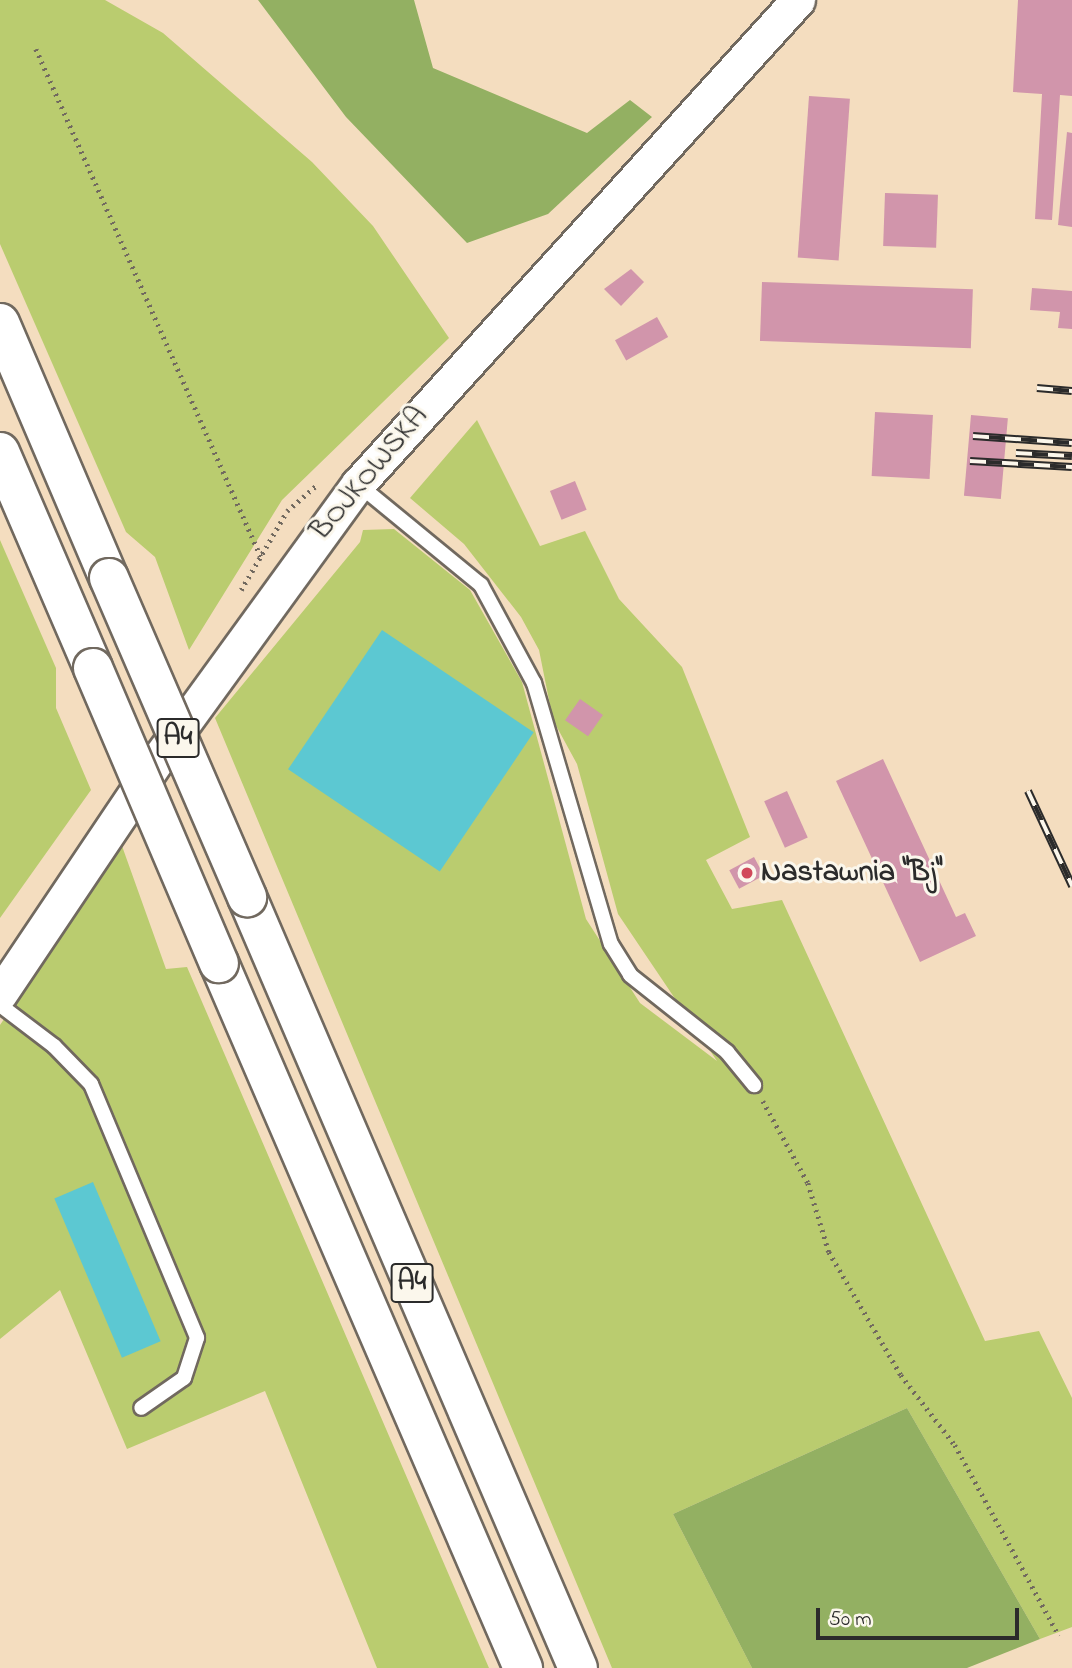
<!DOCTYPE html>
<style>
body{margin:0}
#map{position:relative;width:1072px;height:1668px;overflow:hidden;background:#f4ddbf;font-family:"Indie Flower",sans-serif}
div>[style]{position:absolute}
.green>*{inset:0;background:#bacc6f}
.forest>*{inset:0;background:#93b062}
.water>*{inset:0;background:#5cc8d2;transform-origin:0 0}
.building>*{inset:0;background:#d195ab;transform-origin:0 0}
.path>*{height:4.5px;margin-top:-2.25px;transform-origin:0;background:repeating-linear-gradient(90deg,#71695f 0 2px,transparent 0 7px)}
.roads{filter:drop-shadow(2px 0 #71695f) drop-shadow(-2px 0 #71695f) drop-shadow(0 2px #71695f) drop-shadow(0 -2px #71695f)}
.service>*{height:14px;margin:-7px;padding:0 7px;transform-origin:7px;border-radius:7px;background:#fff}
.tertiary>*{height:33px;margin:-16.5px;padding:0 16.5px;transform-origin:16.5px;border-radius:16.5px;background:#fff}
.motorway>*{height:38px;margin:-19px;padding:0 19px;transform-origin:19px;border-radius:19px;background:#fff}
.rail>*{height:8px;margin-top:-4px;transform-origin:0;background:repeating-linear-gradient(90deg,#fbf7ec 0 16px,#2b2b2b 0 32px);box-sizing:border-box;border-block:2px solid #2b2b2b}
.bridges{filter:drop-shadow(2px 0 #71695f) drop-shadow(-2px 0 #71695f) drop-shadow(0 2px #71695f) drop-shadow(0 -2px #71695f)}
.motorway-bridge>*{height:38px;margin:-19px;padding:0 19px;transform-origin:19px;border-radius:19px;background:#fff}
.dots>*{width:19px;height:19px;translate:-50% -50%;box-sizing:border-box;border:4px solid #fbf7ec;border-radius:50%}
span{translate:-50% -50%;white-space:nowrap;text-align:center;line-height:1.15;-webkit-text-stroke:6px #fbf7ec;paint-order:stroke}
.shield-label span{padding:2px 5px;background:#fbf7ec;border:2px solid;border-radius:5px;-webkit-text-stroke-width:0}
.shield-label{font-size:28px;color:#2b2b2b;font-weight:700}
.street-label{font-size:30px;color:#2b2b2b}
.poi-label{font-size:30px;color:#2b2b2b;font-weight:700}
.left{translate:0 -50%;text-align:left}
.scale{position:absolute;left:816px;top:1608px;width:203px;height:32px;box-sizing:border-box;border:4px solid #2b2b2b;border-top:0;padding-left:9px;font-size:21px;line-height:24px;white-space:nowrap;color:#2b2b2b;-webkit-text-stroke:5px #fbf7ec;paint-order:stroke}
</style>
<div id="map">
<div class="green">
<i style="clip-path:polygon(0 0,105px 0,163px 33px,312px 162px,373px 226px,449px 338px,282px 500px,189px 650px,155px 557px,126px 532px,0 244px)"></i>
<i style="clip-path:polygon(477px 420px,540px 546px,585px 531px,619px 599px,682px 667px,750px 837px,706px 860px,732px 909px,782px 900px,985px 1341px,1039px 1331px,1072px 1398px,1072px 1627px,1040px 1639px,907px 1408px,673px 1514px,752px 1668px,612px 1668px,215px 718px,360px 542px,363px 530px,394px 529px,470px 590px,522px 682px,586px 919px,640px 1003px,717px 1061px,618px 914px,577px 764px,553px 720px,539px 650px,521px 617px,464px 544px,410px 498px)"></i>
<i style="clip-path:polygon(0 540px,56px 668px,56px 708px,91px 790px,0 918px)"></i>
<i style="clip-path:polygon(122px 846px,166px 969px,187px 967px,489px 1668px,377px 1668px,265px 1391px,127px 1449px,60px 1290px,0 1339px,0 1025px)"></i>
</div>
<div class="forest">
<i style="clip-path:polygon(258px 0,414px 0,433px 68px,587px 133px,630px 100px,652px 117px,548px 214px,467px 243px,346px 117px)"></i>
<i style="clip-path:polygon(907px 1408px,1040px 1639px,967px 1668px,752px 1668px,673px 1514px)"></i>
</div>
<div class="water">
<i style="left:382px;top:630px;width:183px;height:168px;rotate:34deg"></i>
<i style="left:93px;top:1182px;width:173px;height:42px;rotate:67deg"></i>
</div>
<div class="building">
<i style="clip-path:polygon(1018px 0,1072px 0,1072px 96px,1060px 95px,1052px 220px,1035px 219px,1042px 94px,1013px 92px)"></i>
<i style="left:809px;top:96px;width:41px;height:162px;rotate:4deg"></i>
<i style="clip-path:polygon(1067px 132px,1072px 133px,1072px 227px,1058px 225px)"></i>
<i style="left:885px;top:193px;width:53px;height:53px;rotate:2deg"></i>
<i style="clip-path:polygon(631px 269px,644px 282px,621px 306px,604px 289px)"></i>
<i style="left:762px;top:282px;width:211px;height:59px;rotate:2deg"></i>
<i style="clip-path:polygon(1032px 288px,1072px 291px,1072px 329px,1058px 328px,1060px 312px,1030px 310px)"></i>
<i style="left:657px;top:317px;width:23px;height:48px;rotate:61deg"></i>
<i style="left:875px;top:412px;width:58px;height:64px;rotate:3deg"></i>
<i style="left:971px;top:415px;width:37px;height:81px;rotate:5deg"></i>
<i style="left:575px;top:481px;width:31px;height:27px;rotate:68deg"></i>
<i style="left:580px;top:699px;width:28px;height:26px;rotate:35deg"></i>
<i style="clip-path:polygon(883px 759px,956px 917px,965px 913px,976px 936px,920px 962px,836px 781px)"></i>
<i style="left:787px;top:791px;width:51px;height:25px;rotate:66deg"></i>
<i style="left:754px;top:857px;width:21px;height:28px;rotate:62deg"></i>
</div>
<div class="path">
<i style="left:36px;top:49px;width:556px;rotate:66.11deg"></i>
<i style="left:241px;top:590px;width:91px;rotate:-59.8deg"></i>
<i style="left:287px;top:511px;width:40px;rotate:-41deg"></i>
<i style="left:763px;top:1101px;width:94px;rotate:61.2deg"></i>
<i style="left:808px;top:1183px;width:72px;rotate:73.1deg"></i>
<i style="left:829px;top:1252px;width:143px;rotate:59.7deg"></i>
<i style="left:901px;top:1375px;width:88px;rotate:52.4deg"></i>
<i style="left:955px;top:1445px;width:217px;rotate:61.4deg"></i>
</div>
<div class="roads">
<div class="service">
<i style="left:358px;top:484px;width:159px;rotate:39.4deg"></i>
<i style="left:481px;top:585px;width:111px;rotate:61.6deg"></i>
<i style="left:534px;top:683px;width:272px;rotate:73.6deg"></i>
<i style="left:611px;top:944px;width:36px;rotate:58deg"></i>
<i style="left:630px;top:975px;width:124px;rotate:38.4deg"></i>
<i style="left:727px;top:1052px;width:43px;rotate:50.7deg"></i>
<i style="left:0;top:1005px;width:68px;rotate:37.2deg"></i>
<i style="left:54px;top:1046px;width:53px;rotate:45.8deg"></i>
<i style="left:91px;top:1084px;width:275px;rotate:67.3deg"></i>
<i style="left:197px;top:1338px;width:42px;rotate:108deg"></i>
<i style="left:184px;top:1378px;width:52px;rotate:145.1deg"></i>
</div>
<div class="tertiary">
<i style="left:0;top:994px;width:283px;rotate:-56.1deg"></i>
<i style="left:158px;top:759px;width:340px;rotate:-54deg"></i>
<i style="left:358px;top:484px;width:654px;rotate:-47.73deg"></i>
</div>
<div class="motorway">
<i style="left:0;top:323px;width:277px;rotate:66.9deg"></i>
<i style="left:0;top:452px;width:235px;rotate:66.7deg"></i>
<i style="left:247px;top:897px;width:839px;rotate:66.77deg"></i>
<i style="left:219px;top:963px;width:768px;rotate:66.67deg"></i>
</div>
</div>
<div class="rail">
<i style="left:1037px;top:388px;width:35px;rotate:5deg"></i>
<i style="left:973px;top:436px;width:99px;rotate:4deg"></i>
<i style="left:1016px;top:453px;width:56px;rotate:3.1deg"></i>
<i style="left:970px;top:461px;width:102px;rotate:3.4deg"></i>
<i style="left:1028px;top:791px;width:105px;rotate:65.1deg"></i>
</div>
<div class="bridges">
<div class="motorway-bridge">
<i style="left:109px;top:578px;width:348px;rotate:66.6deg"></i>
<i style="left:93px;top:668px;width:321px;rotate:66.9deg"></i>
</div>
</div>
<div class="dots">
<i style="left:747px;top:873px;background:#d1495b"></i>
</div>
<div class="shield-label">
<span style="left:178px;top:738px">A4</span>
<span style="left:412px;top:1283px">A4</span>
</div>
<div class="street-label">
<span style="left:370px;top:474px;rotate:-50deg">BOJKOWSKA</span>
</div>
<div class="poi-label">
<span class="left" style="left:761px;top:873px">Nastawnia "Bj"</span>
</div>
<div class="scale">50 m</div>
</div>
